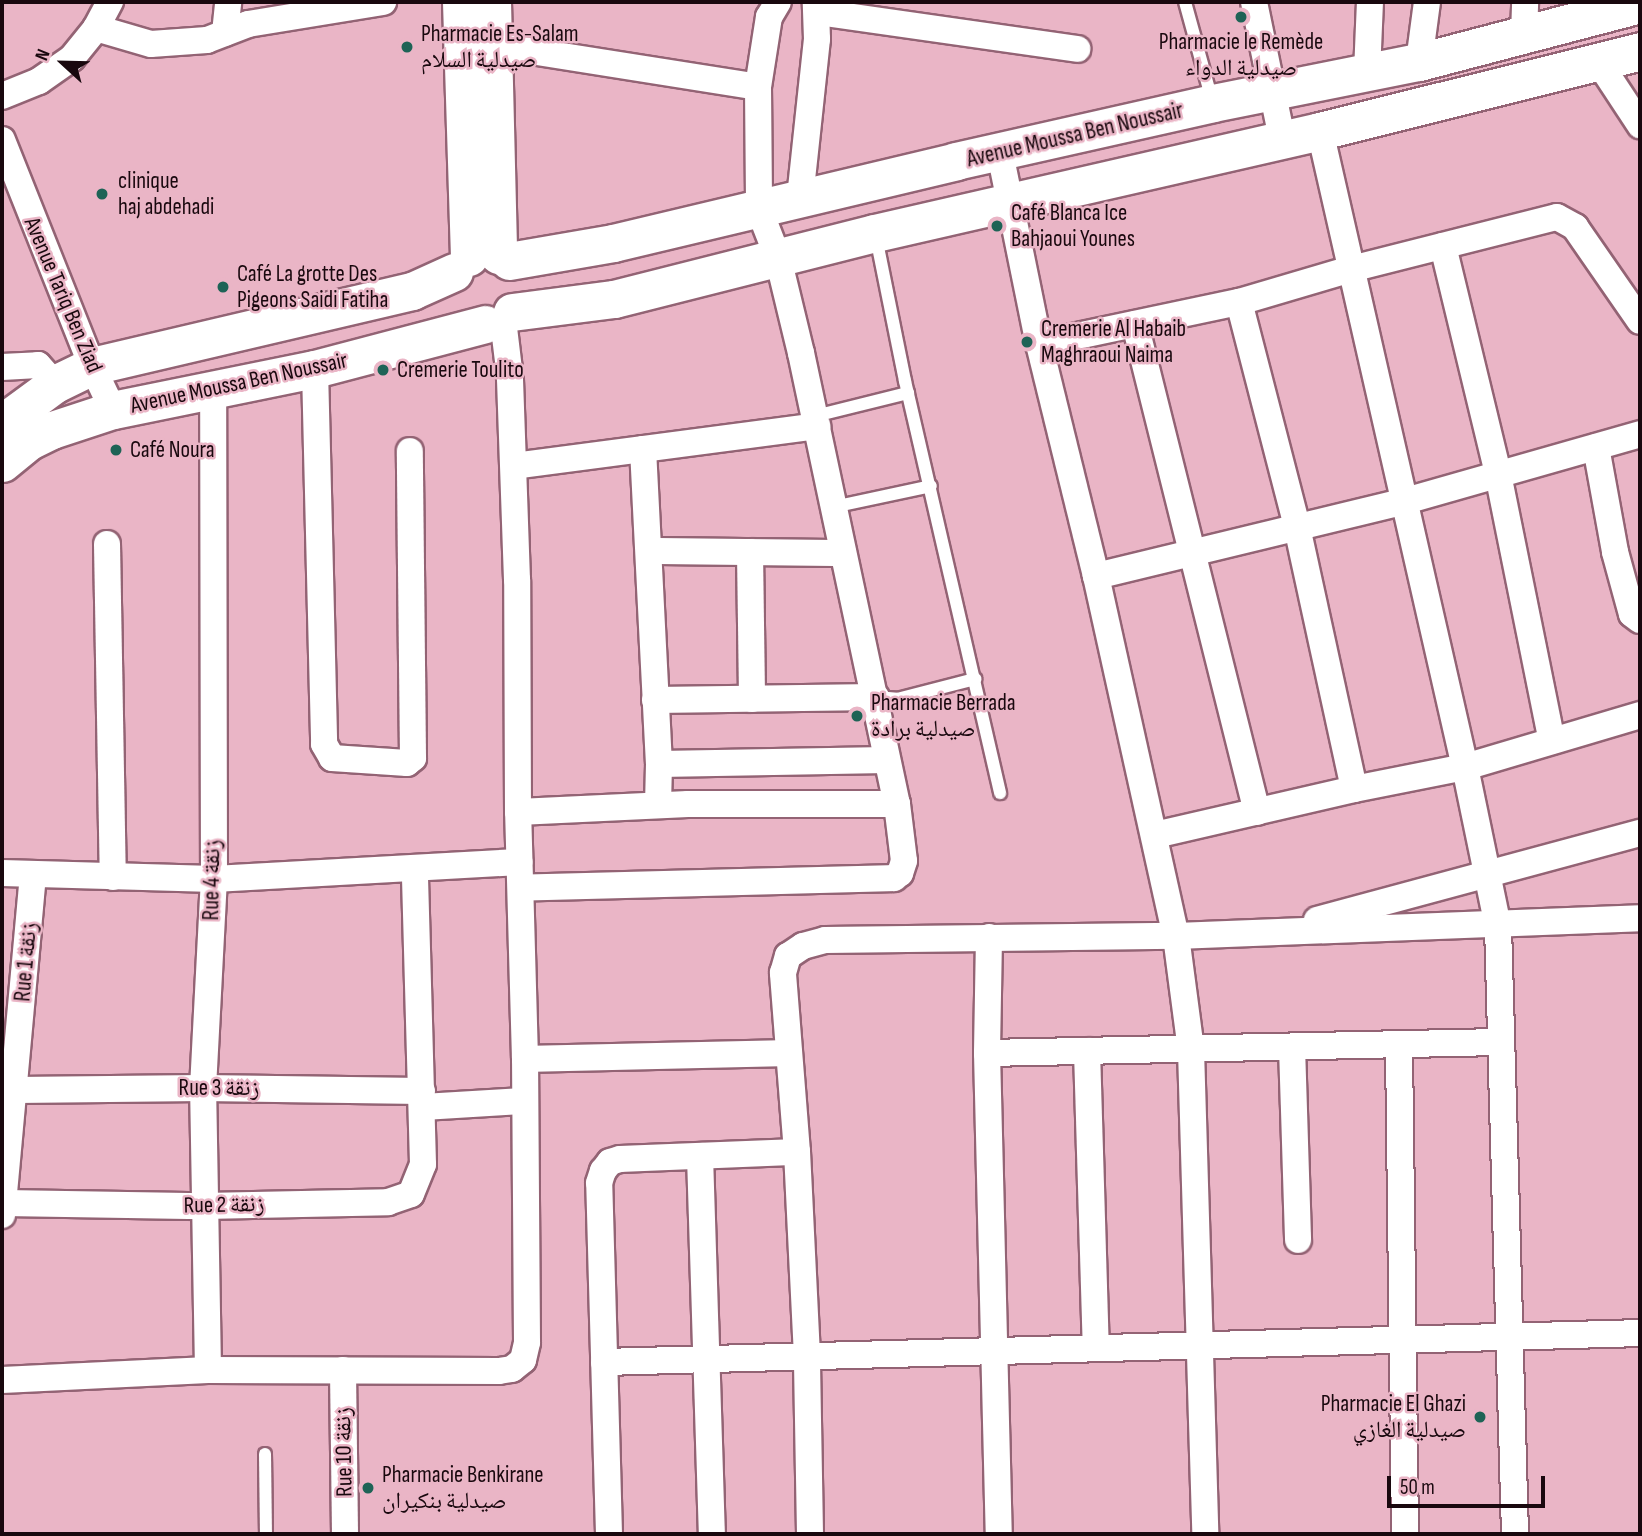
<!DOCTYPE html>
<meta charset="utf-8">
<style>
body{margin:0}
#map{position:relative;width:1642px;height:1536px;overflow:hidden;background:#eab5c6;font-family:"Sofia Sans Condensed","Noto Naskh Arabic",sans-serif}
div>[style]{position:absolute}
.roads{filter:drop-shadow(2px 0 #936374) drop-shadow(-2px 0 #936374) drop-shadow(0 2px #936374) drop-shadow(0 -2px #936374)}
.lane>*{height:12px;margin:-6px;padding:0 6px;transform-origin:6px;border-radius:6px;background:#fff}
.street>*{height:26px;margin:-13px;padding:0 13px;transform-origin:13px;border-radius:13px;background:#fff}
.secondary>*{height:37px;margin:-18.5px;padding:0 18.5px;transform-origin:18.5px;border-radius:18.5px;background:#fff}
.dots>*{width:19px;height:19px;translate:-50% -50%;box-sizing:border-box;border:4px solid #eab5c6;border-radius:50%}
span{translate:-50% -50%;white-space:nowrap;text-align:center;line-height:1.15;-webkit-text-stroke:5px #eab5c6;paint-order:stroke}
.poi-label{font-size:23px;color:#19080e}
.left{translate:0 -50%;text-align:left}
.right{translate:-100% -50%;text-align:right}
.street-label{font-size:23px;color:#19080e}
.frame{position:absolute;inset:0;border:4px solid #19080e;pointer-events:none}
.north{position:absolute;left:28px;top:28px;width:70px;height:70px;-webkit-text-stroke:5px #eab5c6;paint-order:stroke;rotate:292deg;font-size:19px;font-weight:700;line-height:28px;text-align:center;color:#19080e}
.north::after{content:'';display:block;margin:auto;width:24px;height:32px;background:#19080e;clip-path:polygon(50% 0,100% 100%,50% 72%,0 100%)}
.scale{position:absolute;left:1387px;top:1476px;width:158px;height:32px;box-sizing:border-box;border:4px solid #19080e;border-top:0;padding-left:9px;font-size:21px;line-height:24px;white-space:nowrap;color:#19080e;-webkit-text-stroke:5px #eab5c6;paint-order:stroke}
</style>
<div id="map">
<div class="roads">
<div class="lane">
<i style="left:1185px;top:2px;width:102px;rotate:74.6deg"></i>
<i style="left:876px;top:237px;width:147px;rotate:78.6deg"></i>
<i style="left:905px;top:381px;width:423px;rotate:77deg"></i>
<i style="left:815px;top:416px;width:96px;rotate:-13.9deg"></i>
<i style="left:833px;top:507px;width:100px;rotate:-12.1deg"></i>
<i style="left:876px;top:697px;width:21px;rotate:5deg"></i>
<i style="left:897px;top:699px;width:81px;rotate:-14.4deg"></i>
<i style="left:265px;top:1454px;width:80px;rotate:89.3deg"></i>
</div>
<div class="street">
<i style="left:1254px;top:2px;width:140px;rotate:78.4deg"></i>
<i style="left:818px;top:12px;width:262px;rotate:8.1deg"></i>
<i style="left:96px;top:28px;width:57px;rotate:16.2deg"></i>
<i style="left:151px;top:44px;width:56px;rotate:-4.1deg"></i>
<i style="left:207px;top:40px;width:44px;rotate:-21.3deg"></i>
<i style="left:248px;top:24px;width:137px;rotate:-9.3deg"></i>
<i style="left:225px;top:33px;width:31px;rotate:-84deg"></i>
<i style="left:1524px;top:35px;width:33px;rotate:-88deg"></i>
<i style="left:493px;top:45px;width:268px;rotate:9deg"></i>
<i style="left:758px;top:87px;width:122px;rotate:89.5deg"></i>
<i style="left:759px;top:209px;width:53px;rotate:68.8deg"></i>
<i style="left:778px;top:258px;width:98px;rotate:76.4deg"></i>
<i style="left:801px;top:353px;width:461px;rotate:78deg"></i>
<i style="left:897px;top:804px;width:57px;rotate:83deg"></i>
<i style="left:904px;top:861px;width:13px;rotate:108deg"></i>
<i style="left:900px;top:873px;width:8px;rotate:140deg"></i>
<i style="left:894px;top:878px;width:373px;rotate:178.5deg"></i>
<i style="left:1598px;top:61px;width:77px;rotate:56.7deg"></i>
<i style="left:1419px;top:62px;width:61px;rotate:-82.4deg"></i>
<i style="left:1367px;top:73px;width:71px;rotate:-87.6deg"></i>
<i style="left:758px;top:87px;width:71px;rotate:-81.1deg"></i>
<i style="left:769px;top:17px;width:17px;rotate:-59deg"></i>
<i style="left:2px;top:96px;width:40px;rotate:-22deg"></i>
<i style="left:39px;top:81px;width:40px;rotate:-34.9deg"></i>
<i style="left:72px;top:58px;width:38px;rotate:-51deg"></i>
<i style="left:96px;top:28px;width:30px;rotate:-62deg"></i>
<i style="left:1320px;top:131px;width:652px;rotate:77.16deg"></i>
<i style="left:1465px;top:767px;width:162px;rotate:78.3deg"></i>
<i style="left:1498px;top:926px;width:608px;rotate:88.4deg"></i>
<i style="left:2px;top:140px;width:243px;rotate:68.3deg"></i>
<i style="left:92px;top:366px;width:49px;rotate:64.5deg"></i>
<i style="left:1000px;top:153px;width:195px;rotate:78.5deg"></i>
<i style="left:1039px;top:344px;width:239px;rotate:76.2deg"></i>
<i style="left:1096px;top:576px;width:369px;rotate:77.5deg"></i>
<i style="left:1176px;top:936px;width:115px;rotate:82.5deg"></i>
<i style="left:1191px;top:1050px;width:484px;rotate:88.3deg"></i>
<i style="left:800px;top:198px;width:160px;rotate:-83.9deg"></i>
<i style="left:817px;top:39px;width:37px;rotate:-92deg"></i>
<i style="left:1443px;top:246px;width:235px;rotate:76.4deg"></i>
<i style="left:1498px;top:474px;width:272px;rotate:78.6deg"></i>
<i style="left:1239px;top:302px;width:232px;rotate:75.5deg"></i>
<i style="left:1297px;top:527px;width:268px;rotate:77.7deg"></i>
<i style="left:1135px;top:324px;width:503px;rotate:75.96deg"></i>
<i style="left:1039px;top:344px;width:204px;rotate:-11.9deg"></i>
<i style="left:1239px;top:302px;width:117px;rotate:-16.4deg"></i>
<i style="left:1351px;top:269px;width:212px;rotate:-14.2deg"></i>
<i style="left:1557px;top:217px;width:21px;rotate:29deg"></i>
<i style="left:1575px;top:227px;width:114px;rotate:55.3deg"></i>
<i style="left:2px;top:367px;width:36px;rotate:-3deg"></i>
<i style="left:38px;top:365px;width:25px;rotate:48deg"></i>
<i style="left:315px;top:369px;width:375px;rotate:88.6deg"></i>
<i style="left:324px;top:744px;width:16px;rotate:60deg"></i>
<i style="left:332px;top:758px;width:75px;rotate:3.8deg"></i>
<i style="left:407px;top:763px;width:8px;rotate:-40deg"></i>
<i style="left:413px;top:758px;width:307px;rotate:-90.6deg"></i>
<i style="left:1596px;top:447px;width:107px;rotate:79.7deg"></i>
<i style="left:1615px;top:552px;width:64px;rotate:74.7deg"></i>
<i style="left:1632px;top:614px;width:10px;rotate:37deg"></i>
<i style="left:643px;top:449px;width:315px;rotate:87.1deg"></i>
<i style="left:659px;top:764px;width:41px;rotate:91.4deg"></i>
<i style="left:514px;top:466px;width:306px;rotate:-7.5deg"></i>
<i style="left:107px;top:544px;width:333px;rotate:89deg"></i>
<i style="left:649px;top:551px;width:194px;rotate:0.6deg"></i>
<i style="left:750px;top:552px;width:147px;rotate:89.2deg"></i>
<i style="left:1096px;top:576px;width:315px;rotate:-13.6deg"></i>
<i style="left:1402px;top:502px;width:248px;rotate:-15.9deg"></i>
<i style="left:655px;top:700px;width:221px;rotate:-0.8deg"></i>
<i style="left:659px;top:764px;width:228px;rotate:-1deg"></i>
<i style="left:518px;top:812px;width:170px;rotate:-2.7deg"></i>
<i style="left:688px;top:804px;width:209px"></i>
<i style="left:1155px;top:835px;width:204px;rotate:-13deg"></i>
<i style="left:1354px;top:789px;width:113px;rotate:-11.2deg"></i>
<i style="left:1465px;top:767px;width:183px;rotate:-16.5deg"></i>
<i style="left:2px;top:873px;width:212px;rotate:1.6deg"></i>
<i style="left:214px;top:879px;width:306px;rotate:-3.2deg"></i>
<i style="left:1317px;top:920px;width:335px;rotate:-15.1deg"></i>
<i style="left:989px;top:937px;width:116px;rotate:91deg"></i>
<i style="left:987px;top:1053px;width:481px;rotate:88.6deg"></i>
<i style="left:1399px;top:1045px;width:489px;rotate:89.3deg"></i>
<i style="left:1292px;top:1047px;width:193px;rotate:88.2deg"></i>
<i style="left:1087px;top:1051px;width:295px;rotate:88.3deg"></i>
<i style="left:987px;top:1053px;width:512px;rotate:-1.23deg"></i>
<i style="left:525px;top:1059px;width:264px;rotate:-1.3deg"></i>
<i style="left:16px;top:1090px;width:187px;rotate:-0.6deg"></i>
<i style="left:203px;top:1088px;width:219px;rotate:0.8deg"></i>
<i style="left:423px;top:1107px;width:102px;rotate:-3.4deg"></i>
<i style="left:700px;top:1156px;width:378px;rotate:88.2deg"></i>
<i style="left:4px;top:1203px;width:200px;rotate:0.9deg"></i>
<i style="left:204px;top:1206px;width:184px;rotate:-1.2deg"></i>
<i style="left:388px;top:1202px;width:24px;rotate:-19deg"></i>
<i style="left:411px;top:1194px;width:32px;rotate:-68deg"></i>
<i style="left:423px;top:1164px;width:294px;rotate:-91.6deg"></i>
<i style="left:2px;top:1215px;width:341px;rotate:-84.8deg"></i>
<i style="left:604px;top:1362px;width:1036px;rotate:-1.6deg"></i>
<i style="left:208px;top:1370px;width:282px;rotate:-91deg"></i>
<i style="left:203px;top:1088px;width:209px;rotate:-87deg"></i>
<i style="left:214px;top:879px;width:490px;rotate:-90.1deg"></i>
<i style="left:343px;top:1370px;width:164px;rotate:89.3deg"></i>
<i style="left:2px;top:1380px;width:206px;rotate:-2.8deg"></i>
<i style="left:208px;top:1370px;width:291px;rotate:0.2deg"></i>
<i style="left:499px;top:1371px;width:13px;rotate:-9deg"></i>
<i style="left:512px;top:1369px;width:14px;rotate:-39deg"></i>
<i style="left:523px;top:1360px;width:18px;rotate:-77deg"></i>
<i style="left:527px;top:1342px;width:283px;rotate:-90.4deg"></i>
<i style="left:525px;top:1059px;width:247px;rotate:-91.6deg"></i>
<i style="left:518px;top:812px;width:232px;rotate:-90.2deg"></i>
<i style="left:517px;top:580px;width:202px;rotate:-92deg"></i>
<i style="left:510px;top:378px;width:59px;rotate:-96.8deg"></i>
<i style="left:609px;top:1534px;width:351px;rotate:-91.6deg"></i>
<i style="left:599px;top:1183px;width:13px;rotate:-72deg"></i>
<i style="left:603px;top:1171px;width:11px;rotate:-52deg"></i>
<i style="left:610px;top:1162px;width:10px;rotate:-17deg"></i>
<i style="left:620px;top:1159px;width:177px;rotate:-2.3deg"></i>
<i style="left:810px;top:1534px;width:178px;rotate:-91deg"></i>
<i style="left:807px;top:1356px;width:204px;rotate:-92.8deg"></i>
<i style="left:797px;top:1152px;width:180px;rotate:-94.5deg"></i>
<i style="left:783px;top:973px;width:18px;rotate:-74deg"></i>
<i style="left:788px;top:956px;width:18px;rotate:-34deg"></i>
<i style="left:803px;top:946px;width:23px;rotate:-15deg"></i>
<i style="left:825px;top:940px;width:351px;rotate:-0.7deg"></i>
<i style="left:1176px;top:936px;width:464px;rotate:-2.2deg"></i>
</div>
<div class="secondary">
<i style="left:461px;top:2px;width:255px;rotate:88.2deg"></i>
<i style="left:492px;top:2px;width:253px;rotate:88.6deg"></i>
<i style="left:509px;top:261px;width:106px;rotate:-9.8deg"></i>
<i style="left:613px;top:243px;width:353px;rotate:-13.4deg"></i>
<i style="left:956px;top:161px;width:263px;rotate:-12.7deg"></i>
<i style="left:1213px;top:103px;width:210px;rotate:-11.3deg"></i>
<i style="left:1419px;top:62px;width:228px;rotate:-14.7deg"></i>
<i style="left:512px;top:312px;width:103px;rotate:-7.3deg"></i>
<i style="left:614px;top:299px;width:269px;rotate:-14.2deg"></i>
<i style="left:875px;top:233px;width:457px;rotate:-12.9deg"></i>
<i style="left:1320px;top:131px;width:330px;rotate:-14deg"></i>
<i style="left:2px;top:423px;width:66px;rotate:-36.3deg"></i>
<i style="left:55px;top:384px;width:41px;rotate:-25.9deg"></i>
<i style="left:92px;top:366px;width:329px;rotate:-13.2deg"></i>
<i style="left:412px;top:291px;width:46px;rotate:-24.3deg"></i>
<i style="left:2px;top:463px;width:35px;rotate:-39deg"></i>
<i style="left:29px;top:441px;width:25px;rotate:-26deg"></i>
<i style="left:52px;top:430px;width:64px;rotate:-18.2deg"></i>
<i style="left:113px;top:410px;width:206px;rotate:-11.5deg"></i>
<i style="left:315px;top:369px;width:176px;rotate:-14.8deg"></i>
</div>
</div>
<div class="dots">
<i style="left:1241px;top:17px;background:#1e6356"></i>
<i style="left:407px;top:47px;background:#1e6356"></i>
<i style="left:102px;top:194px;background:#1e6356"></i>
<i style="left:997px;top:226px;background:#1e6356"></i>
<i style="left:223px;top:287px;background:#1e6356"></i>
<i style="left:1027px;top:342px;background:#1e6356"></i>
<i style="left:383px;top:370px;background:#1e6356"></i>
<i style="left:116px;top:450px;background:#1e6356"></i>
<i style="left:857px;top:716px;background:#1e6356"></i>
<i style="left:1480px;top:1417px;background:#1e6356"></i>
<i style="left:368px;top:1488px;background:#1e6356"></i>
</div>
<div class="poi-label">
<span class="left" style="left:421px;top:47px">Pharmacie Es-Salam<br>صيدلية السلام</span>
<span style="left:1241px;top:55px">Pharmacie le Remède<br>صيدلية الدواء</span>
<span class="left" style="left:118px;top:194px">clinique<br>haj abdehadi</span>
<span class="left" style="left:1011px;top:226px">Café Blanca Ice<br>Bahjaoui Younes</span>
<span class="left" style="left:237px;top:287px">Café La grotte Des<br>Pigeons Saidi Fatiha</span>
<span class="left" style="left:1041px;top:342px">Cremerie Al Habaib<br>Maghraoui Naima</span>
<span class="left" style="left:397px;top:370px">Cremerie Toulito</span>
<span class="left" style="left:130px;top:450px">Café Noura</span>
<span class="left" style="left:871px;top:716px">Pharmacie Berrada<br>صيدلية برادة</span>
<span class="right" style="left:1466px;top:1417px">Pharmacie El Ghazi<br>صيدلية الغازي</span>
<span class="left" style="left:382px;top:1488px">Pharmacie Benkirane<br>صيدلية بنكيران</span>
</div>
<div class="street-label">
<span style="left:1075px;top:135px;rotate:-13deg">Avenue Moussa Ben Noussair</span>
<span style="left:63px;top:295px;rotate:67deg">Avenue Tariq Ben Ziad</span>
<span style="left:239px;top:383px;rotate:-12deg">Avenue Moussa Ben Noussair</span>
<span style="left:212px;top:880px;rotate:-89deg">Rue 4 زنقة</span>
<span style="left:26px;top:962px;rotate:-85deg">Rue 1 زنقة</span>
<span style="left:219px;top:1088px">Rue 3 زنقة</span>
<span style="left:224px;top:1205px;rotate:-1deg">Rue 2 زنقة</span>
<span style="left:344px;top:1452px;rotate:-91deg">Rue 10 زنقة</span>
</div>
<div class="frame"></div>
<div class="north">N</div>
<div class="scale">50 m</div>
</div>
